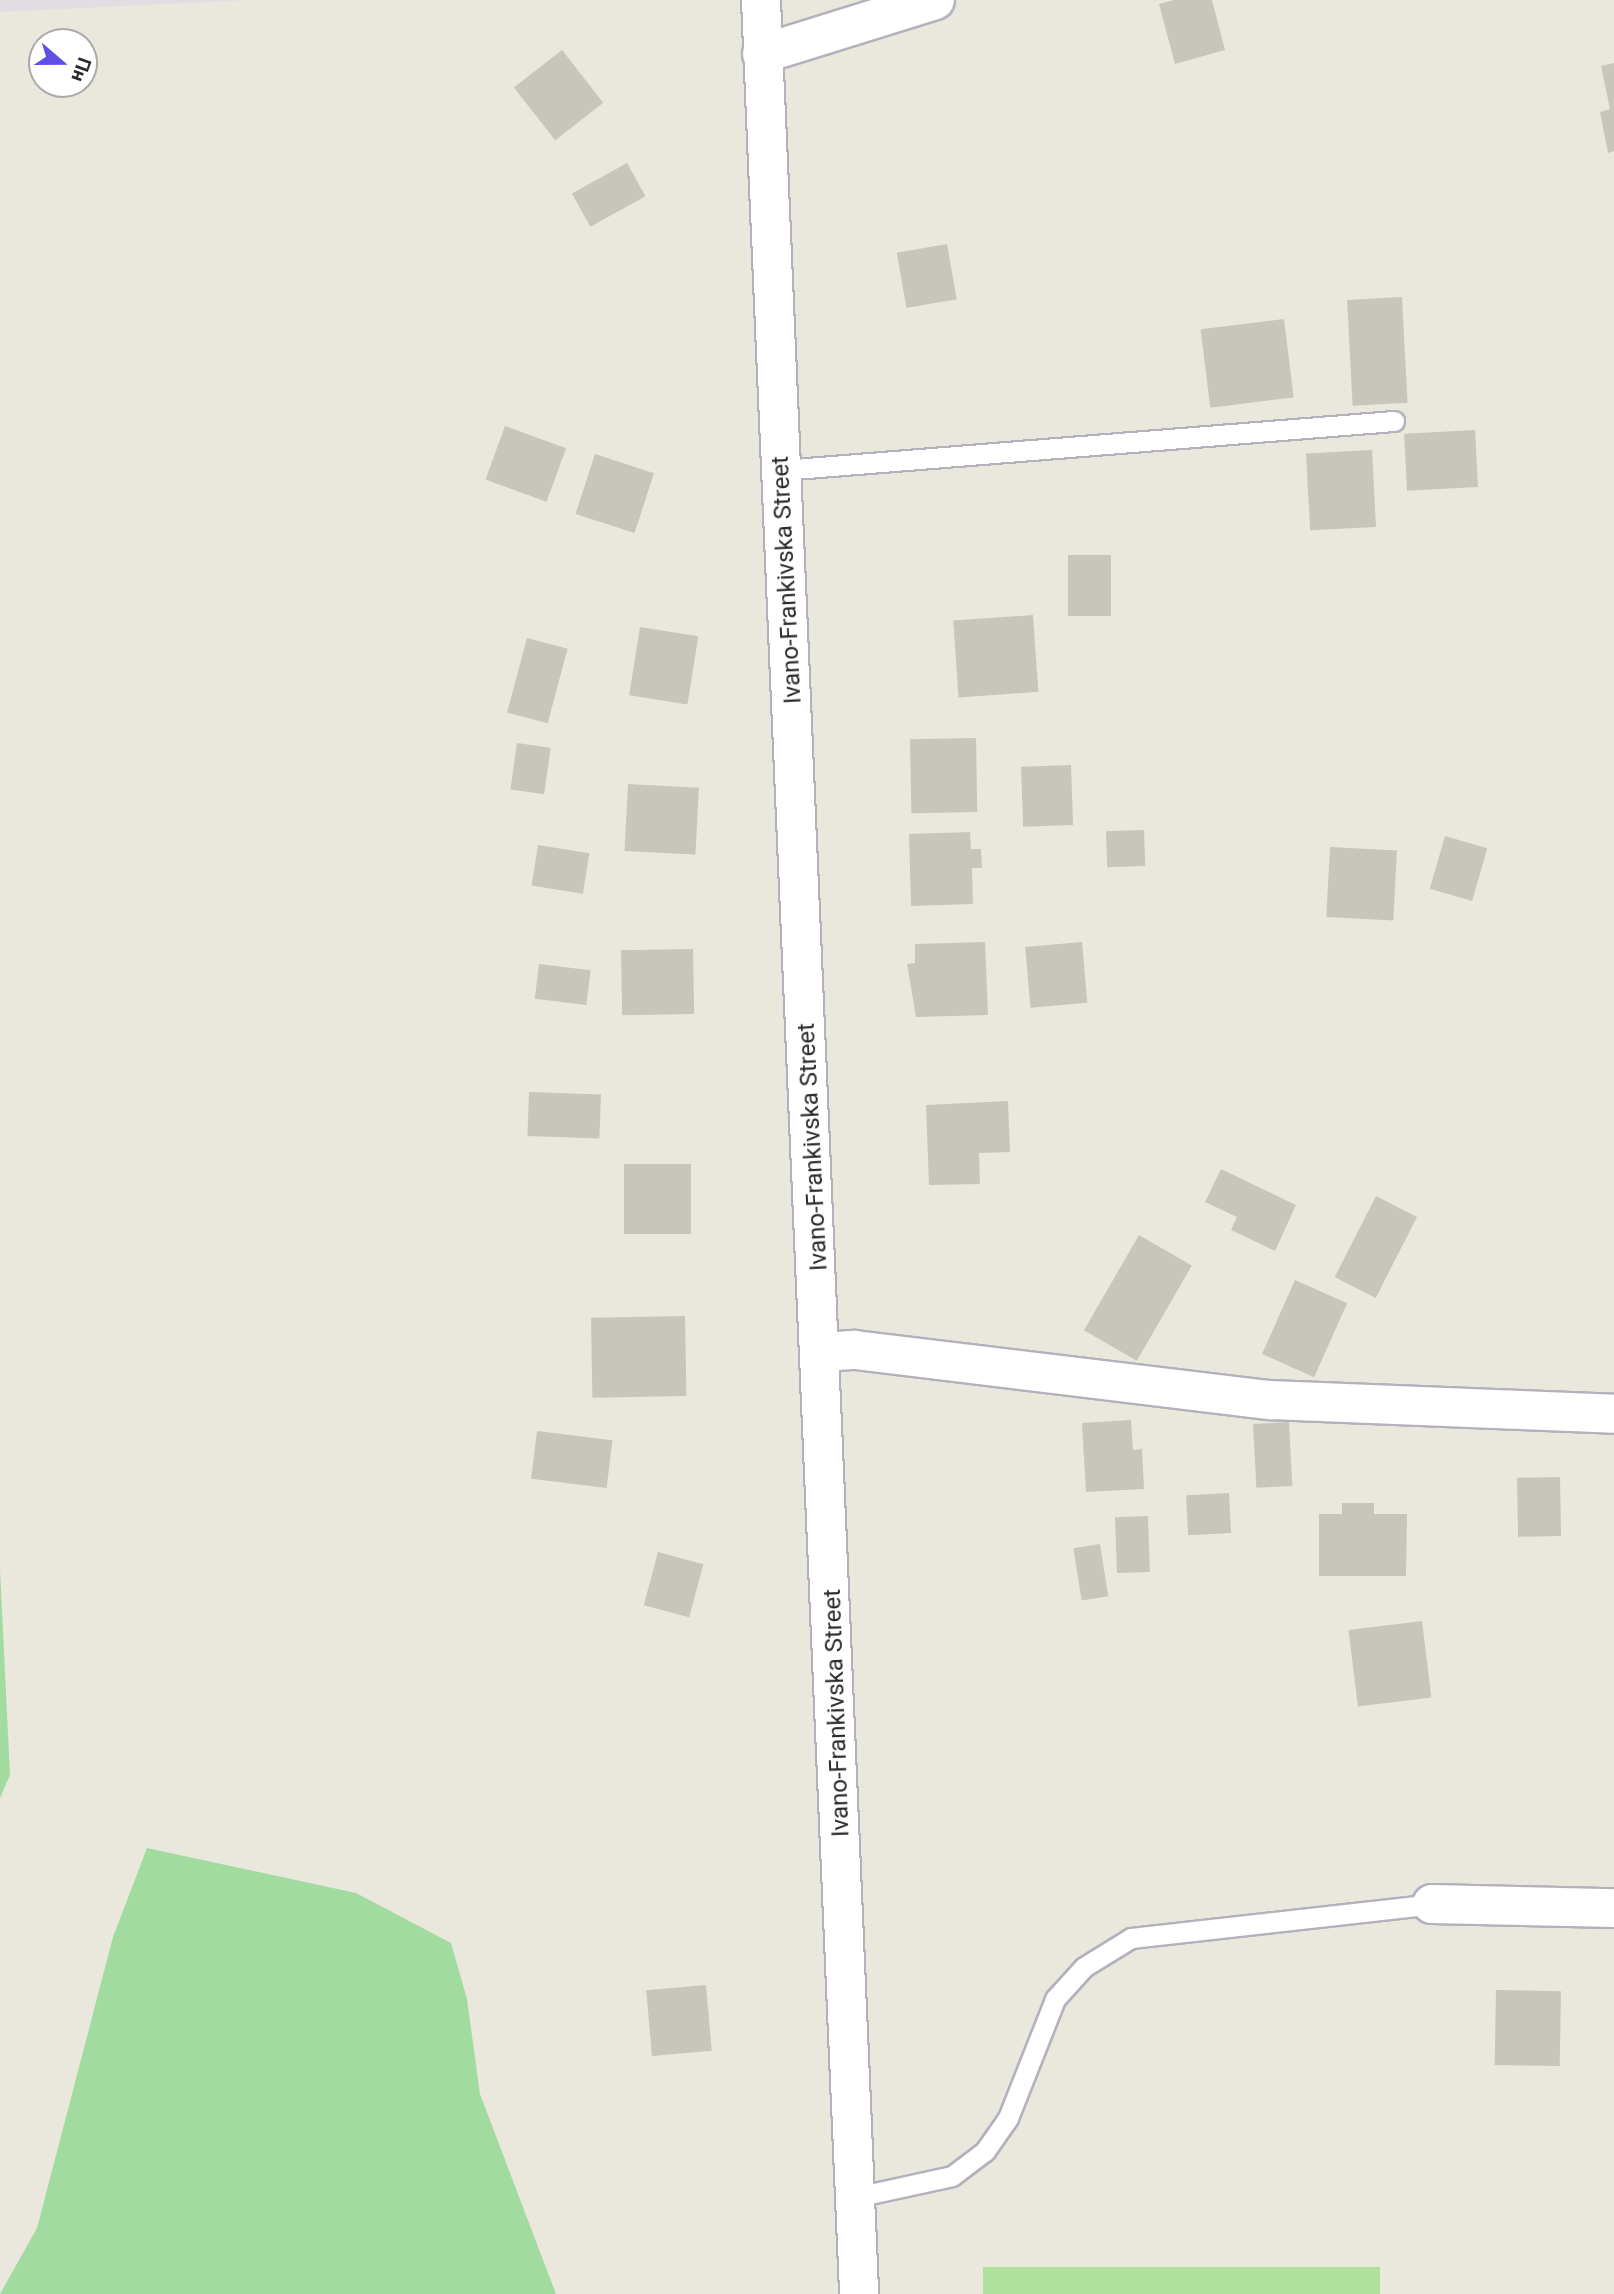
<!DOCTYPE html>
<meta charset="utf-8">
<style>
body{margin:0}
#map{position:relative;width:1614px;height:2294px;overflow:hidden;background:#eae8dd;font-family:Roboto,sans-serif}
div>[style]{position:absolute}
.industrial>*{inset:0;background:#e1dde3}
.green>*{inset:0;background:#a2db9f}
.pitch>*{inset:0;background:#afe19c;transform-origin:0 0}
.building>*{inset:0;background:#c6c6bc;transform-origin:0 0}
.roads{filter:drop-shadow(2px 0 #b2b1bc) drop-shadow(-2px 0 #b2b1bc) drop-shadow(0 2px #b2b1bc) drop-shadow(0 -2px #b2b1bc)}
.lane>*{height:19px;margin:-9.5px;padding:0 9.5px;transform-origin:9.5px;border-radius:9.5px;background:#fff}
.street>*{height:38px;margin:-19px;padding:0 19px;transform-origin:19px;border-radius:19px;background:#fff}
.secondary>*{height:38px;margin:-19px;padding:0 19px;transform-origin:19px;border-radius:19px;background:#fff}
span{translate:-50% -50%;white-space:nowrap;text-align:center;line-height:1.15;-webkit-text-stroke:5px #fff;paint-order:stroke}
.street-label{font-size:24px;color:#2a2a2a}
.north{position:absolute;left:28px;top:28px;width:70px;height:70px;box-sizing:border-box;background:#fff;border:2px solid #aaa;border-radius:50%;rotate:110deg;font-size:19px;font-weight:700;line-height:28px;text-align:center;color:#2a2a2a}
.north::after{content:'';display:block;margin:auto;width:24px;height:32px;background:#604fe6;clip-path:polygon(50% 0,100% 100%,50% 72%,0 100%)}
</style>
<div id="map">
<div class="industrial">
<i style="clip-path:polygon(0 0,249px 0,0 12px)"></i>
</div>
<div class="green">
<i style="clip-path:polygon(0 1569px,10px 1775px,0 1798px)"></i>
<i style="clip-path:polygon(147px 1848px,356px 1893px,451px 1943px,467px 1999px,480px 2094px,556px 2294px,0 2294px,37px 2228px,113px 1937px)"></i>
</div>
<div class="pitch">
<i style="left:983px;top:2267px;width:397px;height:27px"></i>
</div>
<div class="building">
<i style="clip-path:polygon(1174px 0,1212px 0,1225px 50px,1175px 64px,1159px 4px)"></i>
<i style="left:562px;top:50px;width:67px;height:61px;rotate:52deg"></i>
<i style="clip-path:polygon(1614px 63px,1614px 151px,1608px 153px,1600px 112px,1610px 109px,1601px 66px)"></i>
<i style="left:627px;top:163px;width:38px;height:63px;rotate:61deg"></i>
<i style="left:947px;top:244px;width:56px;height:51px;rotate:80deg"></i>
<i style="left:1402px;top:297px;width:106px;height:55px;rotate:87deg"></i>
<i style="left:1284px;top:319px;width:79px;height:84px;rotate:83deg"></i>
<i style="left:505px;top:426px;width:65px;height:57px;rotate:20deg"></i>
<i style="left:1475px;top:430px;width:57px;height:71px;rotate:87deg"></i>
<i style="left:1372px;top:450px;width:77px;height:66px;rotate:87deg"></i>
<i style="left:595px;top:454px;width:62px;height:63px;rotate:18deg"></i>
<i style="left:1068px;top:555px;width:43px;height:61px"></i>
<i style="left:1033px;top:615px;width:77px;height:80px;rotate:86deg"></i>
<i style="left:640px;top:627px;width:59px;height:69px;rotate:9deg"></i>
<i style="left:527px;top:638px;width:42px;height:77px;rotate:15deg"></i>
<i style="left:976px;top:738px;width:74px;height:66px;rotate:89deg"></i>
<i style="left:517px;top:743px;width:34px;height:47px;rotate:8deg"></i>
<i style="left:1071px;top:765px;width:60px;height:50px;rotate:88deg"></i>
<i style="left:628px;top:784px;width:71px;height:67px;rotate:3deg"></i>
<i style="left:1144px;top:830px;width:36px;height:38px;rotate:88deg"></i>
<i style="clip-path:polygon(970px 832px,971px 849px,981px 849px,982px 868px,972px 868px,973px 904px,911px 906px,909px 834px)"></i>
<i style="left:1445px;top:836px;width:44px;height:55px;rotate:16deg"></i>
<i style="left:538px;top:845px;width:52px;height:41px;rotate:9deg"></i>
<i style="left:1330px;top:847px;width:67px;height:70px;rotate:3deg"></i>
<i style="clip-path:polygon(985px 942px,988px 1015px,916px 1017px,907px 964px,915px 963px,915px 944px)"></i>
<i style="left:1082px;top:942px;width:61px;height:57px;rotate:85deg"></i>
<i style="left:693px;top:949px;width:65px;height:72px;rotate:89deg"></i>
<i style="left:539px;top:964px;width:52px;height:35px;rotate:7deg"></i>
<i style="left:529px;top:1092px;width:72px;height:44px;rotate:2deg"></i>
<i style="clip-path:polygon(1008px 1101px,1010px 1152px,979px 1153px,980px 1184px,929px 1185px,926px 1105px)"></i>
<i style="left:624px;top:1164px;width:67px;height:70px"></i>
<i style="clip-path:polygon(1221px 1169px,1296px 1205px,1275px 1251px,1231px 1230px,1237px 1217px,1205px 1202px)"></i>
<i style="left:1376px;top:1196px;width:46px;height:91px;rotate:27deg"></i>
<i style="left:1139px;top:1235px;width:61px;height:110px;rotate:30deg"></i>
<i style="left:1295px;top:1280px;width:57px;height:81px;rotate:24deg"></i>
<i style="left:685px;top:1316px;width:80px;height:94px;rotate:89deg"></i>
<i style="clip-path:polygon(1131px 1420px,1133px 1450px,1142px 1449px,1144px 1489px,1086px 1492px,1082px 1423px)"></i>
<i style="left:1289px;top:1422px;width:64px;height:36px;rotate:87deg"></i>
<i style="left:537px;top:1431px;width:76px;height:48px;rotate:7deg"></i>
<i style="left:1560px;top:1477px;width:59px;height:43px;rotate:89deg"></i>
<i style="left:1229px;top:1493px;width:40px;height:43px;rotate:87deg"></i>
<i style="clip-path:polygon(1342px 1503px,1374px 1503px,1374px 1514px,1407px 1514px,1406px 1576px,1319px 1576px,1319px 1514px,1342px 1514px)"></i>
<i style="left:1148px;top:1516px;width:56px;height:33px;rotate:88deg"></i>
<i style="left:1100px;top:1544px;width:53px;height:27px;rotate:81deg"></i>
<i style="left:658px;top:1552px;width:47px;height:55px;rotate:15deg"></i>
<i style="left:1422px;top:1621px;width:77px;height:74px;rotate:83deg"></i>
<i style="left:706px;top:1985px;width:66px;height:60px;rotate:85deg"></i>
<i style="left:1496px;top:1990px;width:65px;height:75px;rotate:1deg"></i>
</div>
<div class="roads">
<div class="lane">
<i style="left:782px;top:470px;width:614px;rotate:-4.58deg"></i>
<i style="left:856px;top:2197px;width:98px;rotate:-12.3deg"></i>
<i style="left:952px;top:2176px;width:41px;rotate:-37.1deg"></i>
<i style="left:985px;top:2151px;width:40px;rotate:-55.1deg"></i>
<i style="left:1008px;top:2118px;width:128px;rotate:-68.4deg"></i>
<i style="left:1055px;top:1999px;width:43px;rotate:-47.8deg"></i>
<i style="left:1084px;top:1967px;width:55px;rotate:-31.7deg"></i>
<i style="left:1131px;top:1938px;width:303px;rotate:-6.4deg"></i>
</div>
<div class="street">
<i style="left:762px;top:54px;width:181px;rotate:-17.3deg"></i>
<i style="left:823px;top:1352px;width:32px;rotate:-4deg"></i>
<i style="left:855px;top:1350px;width:419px;rotate:6.9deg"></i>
<i style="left:1271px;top:1400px;width:343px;rotate:2.3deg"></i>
<i style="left:1432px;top:1904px;width:182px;rotate:1.3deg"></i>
</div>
<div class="secondary">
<i style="left:761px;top:0;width:2296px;rotate:87.55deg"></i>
</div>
</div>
<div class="street-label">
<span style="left:787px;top:580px;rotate:-93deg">Ivano-Frankivska Street</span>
<span style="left:813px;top:1147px;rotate:-93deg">Ivano-Frankivska Street</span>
<span style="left:837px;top:1713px;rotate:-92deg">Ivano-Frankivska Street</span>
</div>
<div class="north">Пн</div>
</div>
